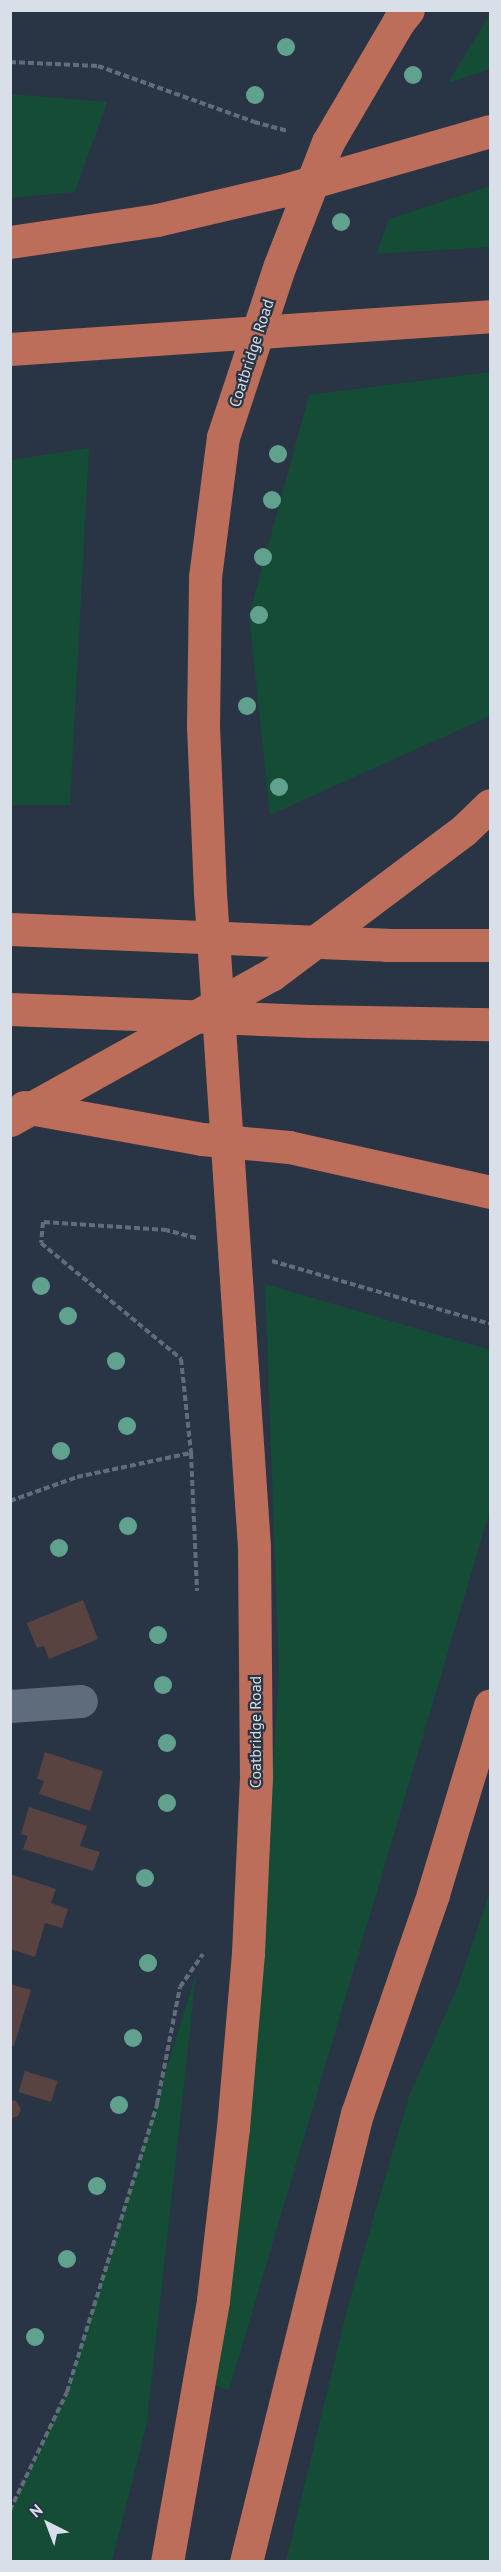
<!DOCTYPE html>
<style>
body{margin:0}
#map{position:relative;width:501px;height:2572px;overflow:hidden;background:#293544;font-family:"PT Sans",sans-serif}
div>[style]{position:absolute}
.green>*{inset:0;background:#144c36}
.building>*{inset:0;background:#584341;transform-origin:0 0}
.path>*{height:4px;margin-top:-2px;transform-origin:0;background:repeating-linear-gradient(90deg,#626c7a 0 6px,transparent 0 9px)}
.minor>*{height:33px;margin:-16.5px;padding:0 16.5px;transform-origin:16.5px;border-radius:16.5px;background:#5e6c7c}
.highway>*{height:33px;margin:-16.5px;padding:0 16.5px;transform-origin:16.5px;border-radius:16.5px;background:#bc6e5a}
.trees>*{width:18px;height:18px;margin:-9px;border-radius:50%;background:#61a28e}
span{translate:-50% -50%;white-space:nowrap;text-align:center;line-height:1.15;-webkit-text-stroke:4.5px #293544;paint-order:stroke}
.street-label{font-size:16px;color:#d8dfe9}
.frame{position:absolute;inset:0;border:12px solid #d8dfe9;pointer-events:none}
.north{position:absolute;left:18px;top:2494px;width:60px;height:60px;-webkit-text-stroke:4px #293544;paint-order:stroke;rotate:318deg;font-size:16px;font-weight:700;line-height:24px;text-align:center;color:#d8dfe9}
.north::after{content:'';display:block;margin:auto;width:21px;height:27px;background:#d8dfe9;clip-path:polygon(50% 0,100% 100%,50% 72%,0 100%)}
</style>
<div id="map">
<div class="green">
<i style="clip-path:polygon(490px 14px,490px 69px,448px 83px)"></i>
<i style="clip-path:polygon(10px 94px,107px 102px,75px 192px,11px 198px)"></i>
<i style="clip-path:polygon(490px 186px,490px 247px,376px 254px,389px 219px)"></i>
<i style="clip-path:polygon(490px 372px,490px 716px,270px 815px,249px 616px,309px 395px)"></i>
<i style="clip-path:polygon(89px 448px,70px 805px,11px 805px,11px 460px)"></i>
<i style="clip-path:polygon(265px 1284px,490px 1350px,490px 1510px,229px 2390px,210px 2384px,248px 2150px,279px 1673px)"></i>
<i style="clip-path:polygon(490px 1892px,490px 2561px,286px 2561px,348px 2306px,409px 2096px,458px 1986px)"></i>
<i style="clip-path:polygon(196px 1974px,147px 2422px,112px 2561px,11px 2561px,11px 2510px,67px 2391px)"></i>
</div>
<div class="building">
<i style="clip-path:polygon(83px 1600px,98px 1639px,49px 1659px,44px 1646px,37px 1648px,27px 1623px)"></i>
<i style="clip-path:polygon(45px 1752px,103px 1771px,90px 1811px,39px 1794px,44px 1781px,37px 1779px)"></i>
<i style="clip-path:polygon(29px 1807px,87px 1826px,80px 1846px,100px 1852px,93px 1871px,23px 1849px,28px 1836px,21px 1834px)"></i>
<i style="clip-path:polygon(10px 1874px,56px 1889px,51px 1903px,68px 1909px,62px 1928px,45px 1923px,35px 1957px,10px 1949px)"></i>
<i style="clip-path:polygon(10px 1984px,31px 1990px,14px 2046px,10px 2045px)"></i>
<i style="left:25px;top:2071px;width:34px;height:22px;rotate:17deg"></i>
<i style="clip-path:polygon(10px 2100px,16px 2101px,21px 2109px,18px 2116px,10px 2119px)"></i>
</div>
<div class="path">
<i style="left:10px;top:62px;width:88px;rotate:2.6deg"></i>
<i style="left:98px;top:66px;width:166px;rotate:19.7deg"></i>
<i style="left:254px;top:122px;width:34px;rotate:15deg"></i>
<i style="left:196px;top:1238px;width:30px;rotate:-165deg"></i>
<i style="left:167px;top:1230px;width:124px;rotate:-176.3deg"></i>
<i style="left:43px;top:1222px;width:21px;rotate:95deg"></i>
<i style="left:41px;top:1243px;width:182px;rotate:39.6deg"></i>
<i style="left:181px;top:1359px;width:95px;rotate:83.9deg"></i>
<i style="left:191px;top:1453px;width:138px;rotate:87.5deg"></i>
<i style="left:272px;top:1261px;width:227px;rotate:16.1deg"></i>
<i style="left:10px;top:1501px;width:71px;rotate:-19.7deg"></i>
<i style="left:77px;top:1477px;width:116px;rotate:-11.9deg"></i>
<i style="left:10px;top:2510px;width:131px;rotate:-64.2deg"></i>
<i style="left:67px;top:2392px;width:302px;rotate:-72.6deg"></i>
<i style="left:157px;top:2104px;width:119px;rotate:-78.9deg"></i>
<i style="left:180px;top:1987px;width:40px;rotate:-55.1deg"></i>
</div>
<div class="minor">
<i style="left:10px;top:1706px;width:71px;rotate:-4deg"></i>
</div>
<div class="highway">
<i style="left:10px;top:242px;width:149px;rotate:-8.5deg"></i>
<i style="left:157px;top:220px;width:127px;rotate:-13.2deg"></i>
<i style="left:281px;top:191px;width:217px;rotate:-16deg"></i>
<i style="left:10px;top:349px;width:481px;rotate:-3.9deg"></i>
<i style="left:10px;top:929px;width:377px;rotate:2.4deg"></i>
<i style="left:387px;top:945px;width:103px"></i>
<i style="left:10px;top:1009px;width:300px;rotate:2.3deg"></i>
<i style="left:310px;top:1021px;width:180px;rotate:1deg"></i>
<i style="left:24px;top:1107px;width:181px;rotate:10.2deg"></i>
<i style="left:202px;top:1139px;width:87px;rotate:5.3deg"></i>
<i style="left:289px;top:1147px;width:206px;rotate:12.6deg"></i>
<i style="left:10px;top:1120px;width:299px;rotate:-29.1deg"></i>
<i style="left:271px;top:975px;width:240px;rotate:-36.9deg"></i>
<i style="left:463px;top:831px;width:37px;rotate:-44deg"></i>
<i style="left:167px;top:2562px;width:266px;rotate:-80deg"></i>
<i style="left:213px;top:2300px;width:173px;rotate:-83.4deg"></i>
<i style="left:233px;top:2128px;width:176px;rotate:-85.1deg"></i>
<i style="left:248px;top:1953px;width:174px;rotate:-87.4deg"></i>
<i style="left:256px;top:1779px;width:232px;rotate:-90.5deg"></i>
<i style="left:254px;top:1547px;width:655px;rotate:-93.85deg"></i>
<i style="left:210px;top:893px;width:167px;rotate:-92.4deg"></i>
<i style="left:203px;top:726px;width:149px;rotate:-89.2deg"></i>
<i style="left:205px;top:577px;width:141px;rotate:-82.7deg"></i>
<i style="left:223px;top:437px;width:181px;rotate:-71.7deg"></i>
<i style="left:280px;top:265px;width:132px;rotate:-68.7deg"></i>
<i style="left:328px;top:142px;width:140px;rotate:-59.6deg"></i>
<i style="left:399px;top:21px;width:14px;rotate:-51deg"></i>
<i style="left:246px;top:2562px;width:462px;rotate:-76.1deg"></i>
<i style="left:357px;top:2114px;width:233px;rotate:-70.9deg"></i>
<i style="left:433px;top:1894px;width:197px;rotate:-73.2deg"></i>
</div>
<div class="trees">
<i style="left:286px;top:47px"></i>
<i style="left:413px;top:75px"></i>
<i style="left:255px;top:95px"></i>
<i style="left:341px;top:222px"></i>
<i style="left:278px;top:454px"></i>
<i style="left:272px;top:500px"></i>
<i style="left:263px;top:557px"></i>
<i style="left:259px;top:615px"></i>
<i style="left:247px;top:706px"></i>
<i style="left:279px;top:787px"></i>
<i style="left:41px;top:1286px"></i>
<i style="left:68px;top:1316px"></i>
<i style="left:116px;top:1361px"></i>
<i style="left:127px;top:1426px"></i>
<i style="left:61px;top:1451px"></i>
<i style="left:128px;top:1526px"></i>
<i style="left:59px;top:1548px"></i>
<i style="left:158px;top:1635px"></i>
<i style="left:163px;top:1685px"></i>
<i style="left:167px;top:1743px"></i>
<i style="left:167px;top:1803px"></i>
<i style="left:145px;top:1878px"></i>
<i style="left:148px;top:1963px"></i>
<i style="left:133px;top:2038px"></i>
<i style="left:119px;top:2105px"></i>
<i style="left:97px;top:2186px"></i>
<i style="left:67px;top:2259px"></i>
<i style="left:35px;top:2337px"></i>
</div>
<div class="street-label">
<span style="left:251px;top:353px;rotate:-72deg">Coatbridge Road</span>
<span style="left:255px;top:1732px;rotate:-90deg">Coatbridge Road</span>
</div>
<div class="frame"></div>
<div class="north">N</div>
</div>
